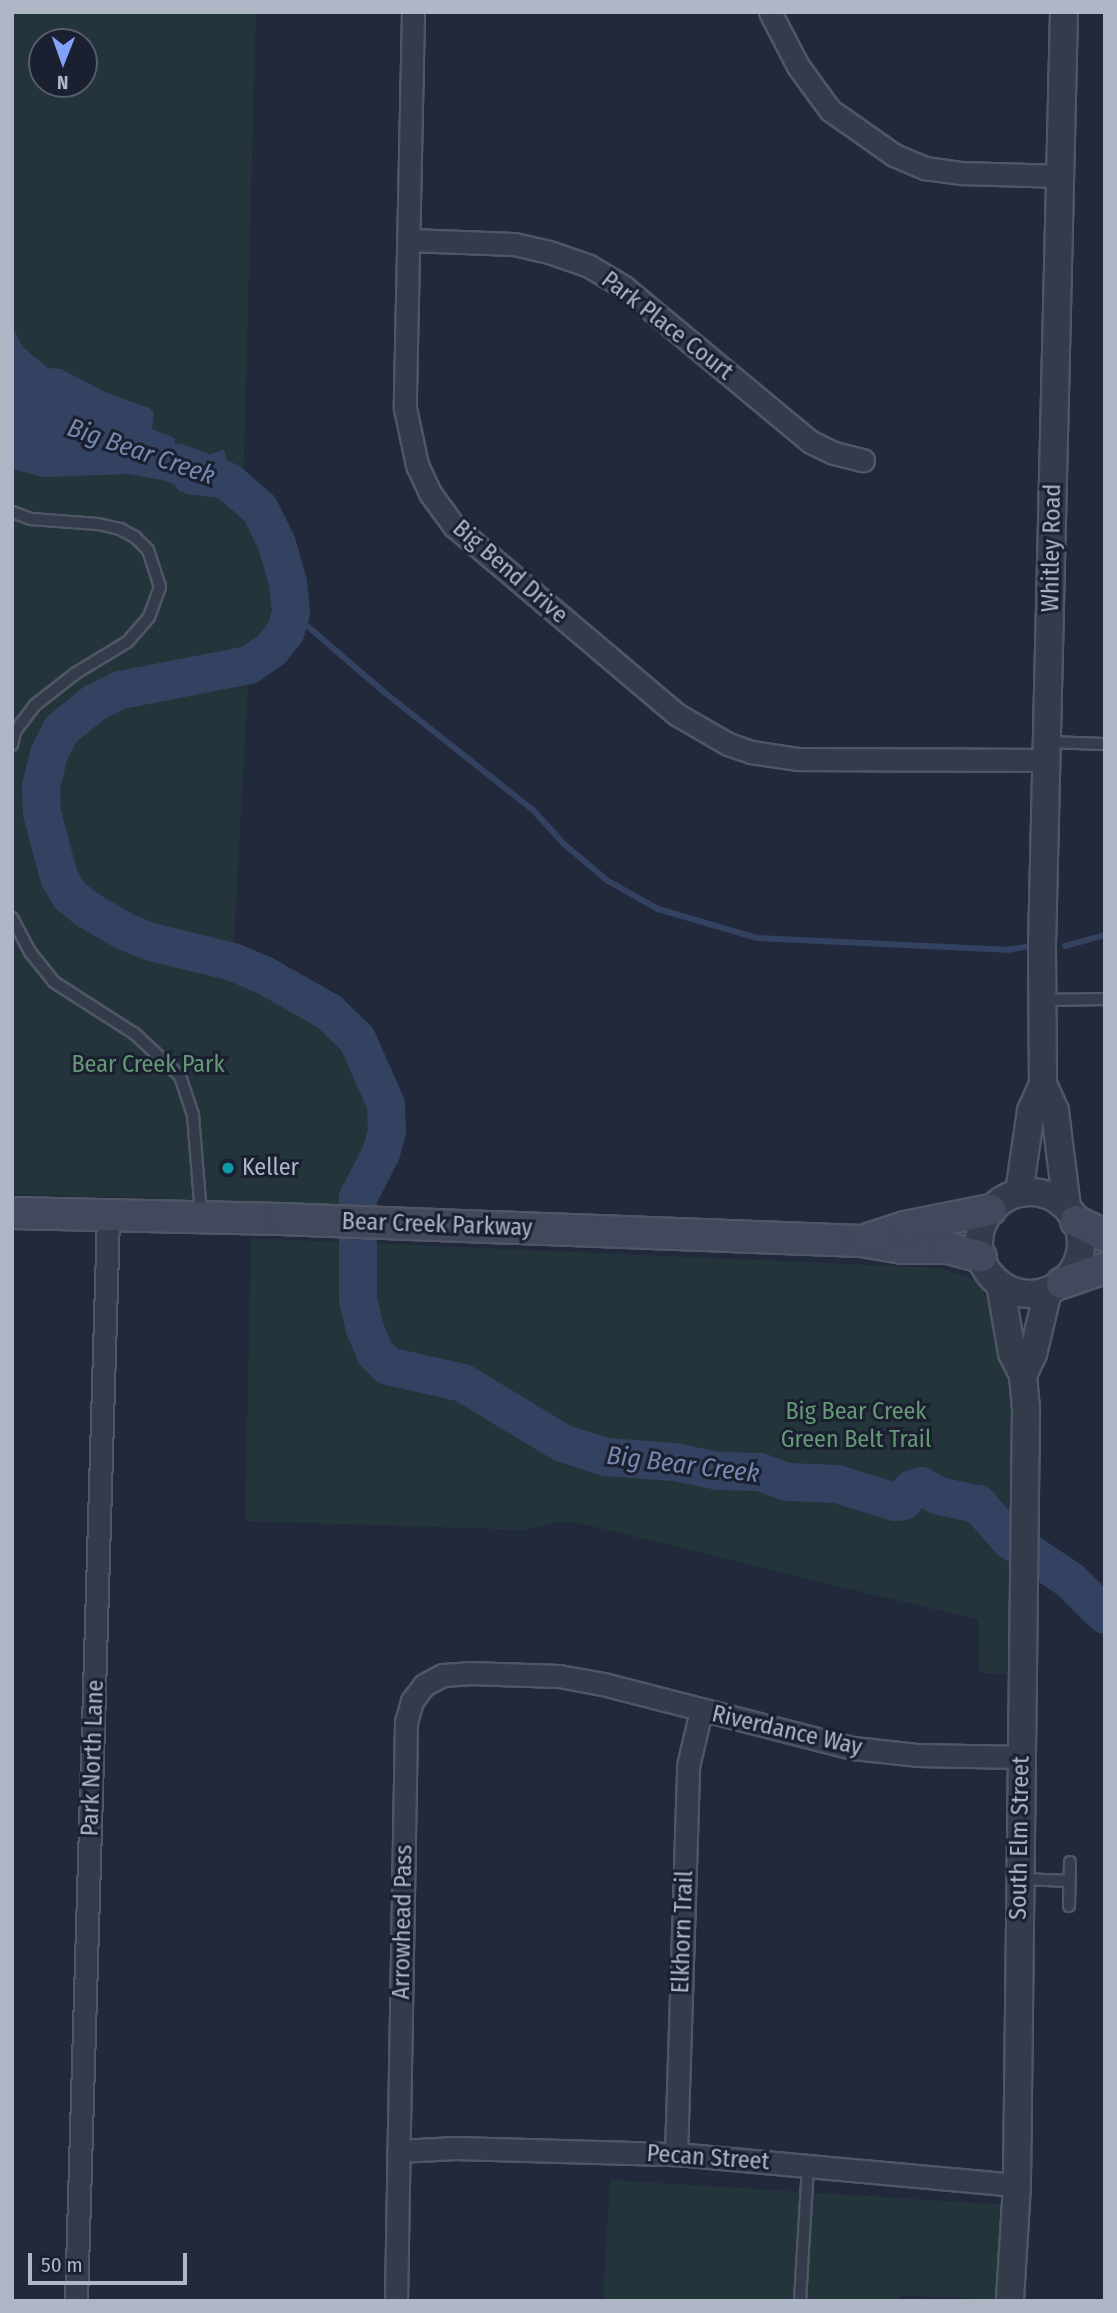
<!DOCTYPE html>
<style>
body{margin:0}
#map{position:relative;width:1117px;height:2313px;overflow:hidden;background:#21293a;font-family:"Fira Sans Condensed",sans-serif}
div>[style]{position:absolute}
.green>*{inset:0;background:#23353b}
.water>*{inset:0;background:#344262}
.stream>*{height:6px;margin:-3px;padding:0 3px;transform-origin:3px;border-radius:3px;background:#344262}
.river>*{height:38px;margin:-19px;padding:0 19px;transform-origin:19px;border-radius:19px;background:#344262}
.roads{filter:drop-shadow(2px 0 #4f5665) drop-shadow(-2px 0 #4f5665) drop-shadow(0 2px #4f5665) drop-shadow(0 -2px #4f5665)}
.service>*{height:10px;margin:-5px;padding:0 5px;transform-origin:5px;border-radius:5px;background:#343b4a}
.minor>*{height:21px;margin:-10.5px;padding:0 10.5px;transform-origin:10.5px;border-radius:10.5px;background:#343b4a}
.tertiary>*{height:26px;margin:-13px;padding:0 13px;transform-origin:13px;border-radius:13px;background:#343b4a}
.tertiary>.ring{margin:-13px;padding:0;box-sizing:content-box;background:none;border:26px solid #343b4a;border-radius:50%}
.secondary>*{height:30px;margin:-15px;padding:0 15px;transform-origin:15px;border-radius:15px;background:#42495d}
.dots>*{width:19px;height:19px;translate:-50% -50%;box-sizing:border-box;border:4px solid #1a202f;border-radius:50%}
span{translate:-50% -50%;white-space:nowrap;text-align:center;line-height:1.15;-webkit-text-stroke:6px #1a202f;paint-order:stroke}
.street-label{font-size:24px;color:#afb6c6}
.park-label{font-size:24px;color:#669877}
.poi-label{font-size:24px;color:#afb6c6}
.left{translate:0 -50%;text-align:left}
.water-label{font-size:26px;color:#7688b0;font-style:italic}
.frame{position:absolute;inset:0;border:14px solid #afb6c6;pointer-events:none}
.north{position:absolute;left:28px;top:28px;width:70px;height:70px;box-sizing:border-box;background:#1a202f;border:2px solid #565c6b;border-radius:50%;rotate:181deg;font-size:19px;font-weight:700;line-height:28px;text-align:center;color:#afb6c6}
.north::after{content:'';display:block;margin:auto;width:24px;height:32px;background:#80a2fa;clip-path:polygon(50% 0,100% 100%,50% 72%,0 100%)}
.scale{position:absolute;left:28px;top:2253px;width:159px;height:32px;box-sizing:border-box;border:4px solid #afb6c6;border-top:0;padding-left:9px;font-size:21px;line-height:24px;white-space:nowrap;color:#afb6c6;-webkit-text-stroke:5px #1a202f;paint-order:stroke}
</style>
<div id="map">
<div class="green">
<i style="clip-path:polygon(evenodd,12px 12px,256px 12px,243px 492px,260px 509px,277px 544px,291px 612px,286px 631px,272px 649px,249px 665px,233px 962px,329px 1012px,357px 1039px,373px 1071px,386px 1104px,387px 1132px,381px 1153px,353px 1205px,12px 1194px,12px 12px,42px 42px,84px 42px,84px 84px,42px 84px,42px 42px)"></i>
<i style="clip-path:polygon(251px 1238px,941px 1268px,979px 1282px,998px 1325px,1019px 1423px,1015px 1674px,979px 1673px,978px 1620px,575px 1522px,553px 1522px,527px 1530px,245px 1521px)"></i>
<i style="clip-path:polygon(610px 2180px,1027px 2206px,1021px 2301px,899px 2295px,898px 2301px,603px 2301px)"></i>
</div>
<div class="water">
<i style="clip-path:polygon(12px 326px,23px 347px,48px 368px,61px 369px,107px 393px,149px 408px,154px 412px,152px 429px,175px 438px,175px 446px,180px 450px,193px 449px,205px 457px,224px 449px,227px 464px,237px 469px,219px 498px,188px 494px,179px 491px,174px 484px,166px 481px,130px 474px,43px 477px,12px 469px)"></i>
</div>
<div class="stream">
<i style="left:291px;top:612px;width:123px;rotate:40.7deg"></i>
<i style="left:384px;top:692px;width:190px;rotate:38.4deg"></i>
<i style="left:533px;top:810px;width:46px;rotate:47.6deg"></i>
<i style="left:564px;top:844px;width:57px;rotate:40.1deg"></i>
<i style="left:608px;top:881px;width:57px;rotate:29.2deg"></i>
<i style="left:658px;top:909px;width:103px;rotate:16.3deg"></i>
<i style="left:757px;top:938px;width:250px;rotate:2.7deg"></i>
<i style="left:1007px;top:950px;width:19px;rotate:-9deg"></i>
<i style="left:1065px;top:946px;width:41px;rotate:-15.4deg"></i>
</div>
<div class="river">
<i style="left:179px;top:463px;width:53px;rotate:20.8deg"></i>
<i style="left:229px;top:482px;width:41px;rotate:41.1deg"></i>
<i style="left:260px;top:509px;width:39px;rotate:64deg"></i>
<i style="left:277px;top:544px;width:40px;rotate:74deg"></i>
<i style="left:288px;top:582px;width:30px;rotate:84deg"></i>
<i style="left:291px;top:612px;width:20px;rotate:105deg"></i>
<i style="left:286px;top:631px;width:23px;rotate:128deg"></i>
<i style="left:272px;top:649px;width:28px;rotate:145deg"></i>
<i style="left:249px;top:665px;width:131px;rotate:169deg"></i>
<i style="left:120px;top:690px;width:29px;rotate:153deg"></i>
<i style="left:94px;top:703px;width:43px;rotate:140.7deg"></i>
<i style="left:61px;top:730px;width:27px;rotate:117deg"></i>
<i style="left:49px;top:754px;width:33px;rotate:104deg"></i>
<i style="left:41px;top:786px;width:27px;rotate:88deg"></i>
<i style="left:42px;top:813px;width:66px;rotate:75.1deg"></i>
<i style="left:59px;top:877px;width:22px;rotate:60deg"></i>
<i style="left:70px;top:896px;width:23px;rotate:38deg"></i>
<i style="left:88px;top:910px;width:44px;rotate:30.1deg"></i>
<i style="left:126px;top:932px;width:27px;rotate:22deg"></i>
<i style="left:151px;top:942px;width:84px;rotate:13.7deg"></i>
<i style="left:233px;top:962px;width:34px;rotate:23deg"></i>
<i style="left:264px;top:975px;width:75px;rotate:29.6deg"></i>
<i style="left:329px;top:1012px;width:39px;rotate:44deg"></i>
<i style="left:357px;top:1039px;width:71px;rotate:66deg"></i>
<i style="left:386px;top:1104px;width:28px;rotate:88deg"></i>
<i style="left:387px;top:1132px;width:22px;rotate:106deg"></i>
<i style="left:381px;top:1153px;width:51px;rotate:117.1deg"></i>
<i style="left:358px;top:1198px;width:101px;rotate:90deg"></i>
<i style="left:358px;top:1299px;width:31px;rotate:77deg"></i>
<i style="left:365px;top:1329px;width:26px;rotate:67deg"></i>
<i style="left:375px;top:1353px;width:18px;rotate:45deg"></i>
<i style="left:388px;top:1366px;width:77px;rotate:12.8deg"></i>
<i style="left:463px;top:1383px;width:116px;rotate:31.2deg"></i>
<i style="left:562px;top:1443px;width:46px;rotate:17.7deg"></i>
<i style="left:606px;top:1457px;width:69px;rotate:4.1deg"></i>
<i style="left:675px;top:1462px;width:44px;rotate:11.8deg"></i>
<i style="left:718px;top:1471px;width:42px;rotate:1.4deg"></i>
<i style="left:760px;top:1472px;width:30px;rotate:20deg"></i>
<i style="left:788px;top:1482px;width:49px;rotate:2.3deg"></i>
<i style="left:837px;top:1484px;width:61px;rotate:17.2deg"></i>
<i style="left:895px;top:1502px;width:8px;rotate:-7deg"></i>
<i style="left:903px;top:1501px;width:15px;rotate:-53deg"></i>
<i style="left:912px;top:1489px;width:9px;rotate:-18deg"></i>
<i style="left:921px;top:1486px;width:21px;rotate:29deg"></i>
<i style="left:939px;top:1496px;width:40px;rotate:12deg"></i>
<i style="left:978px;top:1504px;width:48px;rotate:48.4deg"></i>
<i style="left:1010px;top:1540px;width:72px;rotate:33.7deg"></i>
<i style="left:1070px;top:1580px;width:49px;rotate:45deg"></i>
</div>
<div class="roads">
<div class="service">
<i style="left:12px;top:512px;width:20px;rotate:20deg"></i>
<i style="left:31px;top:519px;width:67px;rotate:4.3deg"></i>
<i style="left:98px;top:524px;width:23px;rotate:13deg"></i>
<i style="left:120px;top:529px;width:17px;rotate:28deg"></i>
<i style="left:135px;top:537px;width:18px;rotate:45deg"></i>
<i style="left:148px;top:550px;width:39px;rotate:72deg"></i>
<i style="left:160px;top:587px;width:32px;rotate:110deg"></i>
<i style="left:149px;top:617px;width:33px;rotate:131deg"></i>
<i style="left:127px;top:642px;width:60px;rotate:148.7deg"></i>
<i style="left:76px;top:673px;width:52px;rotate:142deg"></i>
<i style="left:35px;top:705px;width:34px;rotate:127deg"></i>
<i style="left:15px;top:732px;width:13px;rotate:103deg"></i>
<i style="left:1047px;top:742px;width:58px;rotate:2deg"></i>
<i style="left:12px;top:918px;width:38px;rotate:62deg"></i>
<i style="left:30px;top:952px;width:38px;rotate:51deg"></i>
<i style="left:54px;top:982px;width:96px;rotate:32.7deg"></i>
<i style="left:135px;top:1034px;width:62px;rotate:43deg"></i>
<i style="left:180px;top:1076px;width:41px;rotate:71.6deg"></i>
<i style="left:193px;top:1115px;width:100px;rotate:85.4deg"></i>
<i style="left:1043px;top:1000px;width:62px;rotate:-0.9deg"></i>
<i style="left:1020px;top:1879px;width:50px;rotate:2.3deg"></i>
<i style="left:1069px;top:1906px;width:44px;rotate:-88.7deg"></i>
<i style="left:800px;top:2301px;width:136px;rotate:-86.6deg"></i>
</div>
<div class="minor">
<i style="left:413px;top:12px;width:396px;rotate:91.2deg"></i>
<i style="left:405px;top:408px;width:58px;rotate:78.1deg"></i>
<i style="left:417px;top:465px;width:31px;rotate:65deg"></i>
<i style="left:430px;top:493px;width:41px;rotate:54deg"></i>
<i style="left:454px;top:526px;width:293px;rotate:40.2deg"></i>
<i style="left:678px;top:715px;width:58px;rotate:30.1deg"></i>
<i style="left:728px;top:744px;width:24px;rotate:19deg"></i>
<i style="left:751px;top:752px;width:48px;rotate:8.5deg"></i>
<i style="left:798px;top:759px;width:249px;rotate:0.2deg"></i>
<i style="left:770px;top:12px;width:61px;rotate:62.6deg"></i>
<i style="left:798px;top:66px;width:54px;rotate:54deg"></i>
<i style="left:830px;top:110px;width:78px;rotate:35.1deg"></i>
<i style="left:894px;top:155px;width:34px;rotate:23deg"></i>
<i style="left:925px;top:168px;width:37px;rotate:8deg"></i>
<i style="left:962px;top:173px;width:99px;rotate:1.7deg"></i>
<i style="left:409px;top:240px;width:105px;rotate:2.2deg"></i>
<i style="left:514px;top:244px;width:39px;rotate:13deg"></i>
<i style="left:552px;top:253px;width:39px;rotate:19deg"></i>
<i style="left:589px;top:266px;width:41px;rotate:31deg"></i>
<i style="left:624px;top:287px;width:243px;rotate:39.7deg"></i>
<i style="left:811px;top:442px;width:25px;rotate:26deg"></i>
<i style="left:834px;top:453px;width:30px;rotate:14deg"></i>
<i style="left:398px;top:2151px;width:58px;rotate:-3deg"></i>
<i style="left:456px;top:2148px;width:220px;rotate:1.6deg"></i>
<i style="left:676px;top:2154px;width:342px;rotate:5.2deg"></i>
<i style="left:676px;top:2154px;width:388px;rotate:-88.2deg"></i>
<i style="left:688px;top:1766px;width:57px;rotate:-76.7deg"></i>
<i style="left:76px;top:2301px;width:1085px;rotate:-88.31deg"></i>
<i style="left:396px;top:2301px;width:579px;rotate:-89.01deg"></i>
<i style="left:406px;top:1722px;width:22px;rotate:-74deg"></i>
<i style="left:412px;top:1701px;width:20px;rotate:-53deg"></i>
<i style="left:424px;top:1685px;width:21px;rotate:-28deg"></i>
<i style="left:443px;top:1675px;width:26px;rotate:-4deg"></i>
<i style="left:469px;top:1673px;width:90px;rotate:1.9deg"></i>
<i style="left:559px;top:1676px;width:45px;rotate:10.3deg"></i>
<i style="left:603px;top:1684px;width:258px;rotate:14.4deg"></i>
<i style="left:853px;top:1748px;width:64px;rotate:6.2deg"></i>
<i style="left:917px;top:1755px;width:104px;rotate:1.1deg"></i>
</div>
<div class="tertiary">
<i style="left:1064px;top:12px;width:935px;rotate:91.35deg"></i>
<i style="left:1042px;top:947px;width:137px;rotate:89.6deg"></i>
<i style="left:1043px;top:1084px;width:30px;rotate:66deg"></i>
<i style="left:1055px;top:1111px;width:97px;rotate:82.9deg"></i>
<i class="ring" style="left:979px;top:1192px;width:76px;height:76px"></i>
<i style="left:1019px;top:1193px;width:83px;rotate:-81.7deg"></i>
<i style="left:1031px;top:1111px;width:30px;rotate:-66deg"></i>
<i style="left:1000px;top:1284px;width:70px;rotate:80.1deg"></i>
<i style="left:1012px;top:1353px;width:25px;rotate:63deg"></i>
<i style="left:1023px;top:1375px;width:36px;rotate:85deg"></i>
<i style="left:1026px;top:1411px;width:774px;rotate:90.67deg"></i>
<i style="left:1017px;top:2185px;width:116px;rotate:93.5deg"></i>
<i style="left:1023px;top:1375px;width:23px;rotate:-65deg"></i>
<i style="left:1033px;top:1354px;width:65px;rotate:-76.6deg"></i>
</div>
<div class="secondary">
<i style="left:12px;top:1213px;width:268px;rotate:1.3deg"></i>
<i style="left:280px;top:1219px;width:581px;rotate:2.17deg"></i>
<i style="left:861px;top:1241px;width:42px;rotate:9.7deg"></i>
<i style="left:902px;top:1248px;width:46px"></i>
<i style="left:948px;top:1248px;width:34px;rotate:15deg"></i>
<i style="left:1076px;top:1221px;width:33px;rotate:27deg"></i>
<i style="left:868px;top:1239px;width:39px;rotate:-18deg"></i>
<i style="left:905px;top:1227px;width:87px;rotate:-11.3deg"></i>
<i style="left:1062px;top:1283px;width:46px;rotate:-19.2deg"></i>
</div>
</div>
<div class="dots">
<i style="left:228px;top:1168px;background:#0f9aa8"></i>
</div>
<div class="street-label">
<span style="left:667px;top:326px;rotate:38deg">Park Place Court</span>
<span style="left:1052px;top:548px;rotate:-89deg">Whitley Road</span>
<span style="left:510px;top:572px;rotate:41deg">Big Bend Drive</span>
<span style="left:437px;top:1225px;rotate:2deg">Bear Creek Parkway</span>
<span style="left:787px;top:1731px;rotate:13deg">Riverdance Way</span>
<span style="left:93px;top:1758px;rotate:-88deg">Park North Lane</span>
<span style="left:1020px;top:1838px;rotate:-89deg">South Elm Street</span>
<span style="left:403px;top:1922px;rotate:-89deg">Arrowhead Pass</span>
<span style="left:683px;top:1932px;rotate:-88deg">Elkhorn Trail</span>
<span style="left:708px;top:2158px;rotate:4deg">Pecan Street</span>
</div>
<div class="park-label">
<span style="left:148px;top:1065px">Bear Creek Park</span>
<span style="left:856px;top:1426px">Big Bear Creek<br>Green Belt Trail</span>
</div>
<div class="poi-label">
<span class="left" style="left:242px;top:1168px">Keller</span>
</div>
<div class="water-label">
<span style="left:141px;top:452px;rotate:19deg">Big Bear Creek</span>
<span style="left:683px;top:1465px;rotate:7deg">Big Bear Creek</span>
</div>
<div class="frame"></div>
<div class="north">N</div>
<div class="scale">50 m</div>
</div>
